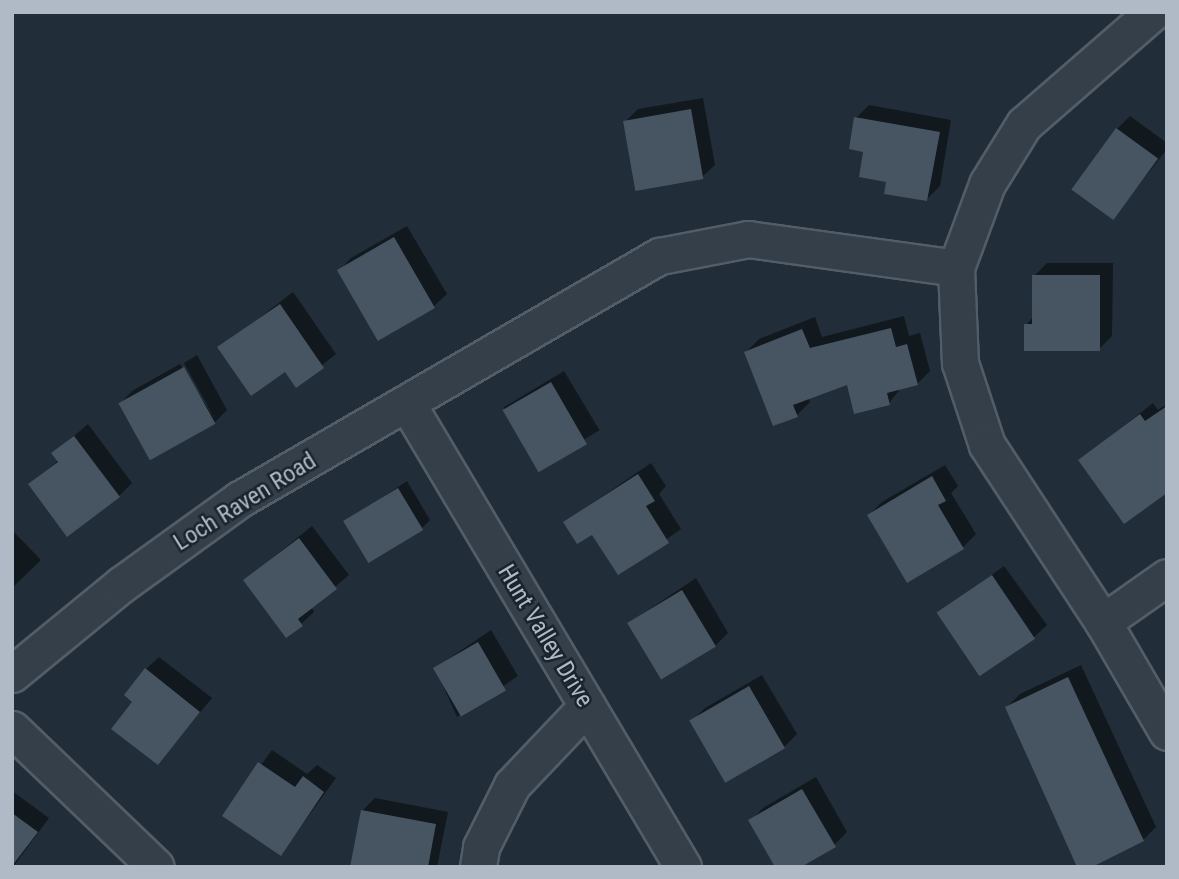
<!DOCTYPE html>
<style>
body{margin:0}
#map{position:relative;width:1179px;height:879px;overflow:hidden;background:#212d39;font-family:"Roboto Condensed",sans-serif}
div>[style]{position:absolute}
.shadow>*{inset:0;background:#0007;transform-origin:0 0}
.building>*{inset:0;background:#475563;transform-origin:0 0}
.roads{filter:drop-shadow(2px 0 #535d67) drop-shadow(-2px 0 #535d67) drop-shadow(0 2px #535d67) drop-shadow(0 -2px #535d67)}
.minor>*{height:35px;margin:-17.5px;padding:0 17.5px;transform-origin:17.5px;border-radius:17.5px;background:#353f49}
span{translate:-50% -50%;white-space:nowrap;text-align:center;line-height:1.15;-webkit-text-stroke:5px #1a242e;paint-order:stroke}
.street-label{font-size:24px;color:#b0bac6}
.frame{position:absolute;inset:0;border:14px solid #b0bac6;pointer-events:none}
</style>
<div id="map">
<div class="shadow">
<i style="clip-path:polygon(703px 98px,715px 165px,702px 177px,625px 122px,638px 109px)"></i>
<i style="clip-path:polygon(869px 105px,951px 120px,940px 186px,927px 199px,888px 181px,865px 151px,856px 118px)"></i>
<i style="clip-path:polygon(1130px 116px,1167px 143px,1167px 149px,1113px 218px,1117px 129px)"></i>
<i style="clip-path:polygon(407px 226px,447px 294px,434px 306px,339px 271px,351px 258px)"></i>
<i style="clip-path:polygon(1047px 263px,1113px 263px,1112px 336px,1099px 349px,1026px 325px,1034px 316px,1034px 276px)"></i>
<i style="clip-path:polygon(293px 292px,336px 354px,297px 385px,286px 370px,220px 348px)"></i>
<i style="clip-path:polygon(904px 316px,909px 336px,920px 333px,930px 371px,917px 384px,901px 388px,889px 403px,848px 382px,808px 397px,810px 402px,797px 415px,746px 352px,759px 339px,815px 317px,822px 337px)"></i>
<i style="clip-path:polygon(197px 355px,227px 410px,214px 423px,120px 404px,132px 391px,180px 364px,216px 421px,184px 363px)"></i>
<i style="left:564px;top:371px;width:69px;height:71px;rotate:59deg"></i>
<i style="clip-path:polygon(1153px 403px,1158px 410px,1167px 404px,1167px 491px,1080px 460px)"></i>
<i style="clip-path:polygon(88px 424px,132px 483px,119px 496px,30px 485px,59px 460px,54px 453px)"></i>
<i style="clip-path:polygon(651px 463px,666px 486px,659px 494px,681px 529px,619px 573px,593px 532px,565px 522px)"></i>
<i style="clip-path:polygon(945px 465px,958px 486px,951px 493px,976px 534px,963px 547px,869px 515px,882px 502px)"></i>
<i style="clip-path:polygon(407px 481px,430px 520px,421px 529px,346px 522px)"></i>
<i style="clip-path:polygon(312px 526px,349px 575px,311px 607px,314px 612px,301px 624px,245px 580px)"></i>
<i style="clip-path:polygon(12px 530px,41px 560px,12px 588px)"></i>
<i style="clip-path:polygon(1004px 566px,1047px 625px,1034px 637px,939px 614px)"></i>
<i style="clip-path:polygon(696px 578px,728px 633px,715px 646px,629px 623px)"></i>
<i style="clip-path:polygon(491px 630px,518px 676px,457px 717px,435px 668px)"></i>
<i style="clip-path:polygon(159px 657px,212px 698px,158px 763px,135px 701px,146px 669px)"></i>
<i style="clip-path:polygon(1081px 665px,1156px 827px,1143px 840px,1007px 707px,1020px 694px)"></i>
<i style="clip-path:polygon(762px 675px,797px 734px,784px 747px,692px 721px,705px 708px)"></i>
<i style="clip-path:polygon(272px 750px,307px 774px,317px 765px,336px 778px,281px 854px,224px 815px)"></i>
<i style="clip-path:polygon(816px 777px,847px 832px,834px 845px,750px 821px,763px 808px)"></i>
<i style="clip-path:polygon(12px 791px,49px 818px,13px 867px,12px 867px)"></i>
<i style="clip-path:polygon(375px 798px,448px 812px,437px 867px,352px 867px,362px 811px)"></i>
</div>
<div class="building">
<i style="left:691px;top:109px;width:71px;height:69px;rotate:80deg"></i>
<i style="clip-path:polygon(854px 117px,940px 132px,927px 201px,884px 194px,886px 182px,859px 177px,863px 152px,849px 149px)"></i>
<i style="left:1116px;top:128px;width:52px;height:76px;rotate:36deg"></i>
<i style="left:394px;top:237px;width:82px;height:66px;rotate:60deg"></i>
<i style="clip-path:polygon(1032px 275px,1100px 275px,1100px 351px,1024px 351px,1024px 324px,1032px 324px)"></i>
<i style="clip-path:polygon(280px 304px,324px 368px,296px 388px,285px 372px,251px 396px,217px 347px)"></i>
<i style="clip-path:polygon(891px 328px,896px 347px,907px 344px,918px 385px,887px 393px,890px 405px,854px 414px,847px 385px,793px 405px,798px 417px,773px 426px,744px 352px,802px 329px,810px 348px)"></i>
<i style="left:184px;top:367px;width:65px;height:75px;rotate:61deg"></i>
<i style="left:551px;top:382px;width:72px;height:56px;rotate:60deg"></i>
<i style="clip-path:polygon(1167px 406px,1167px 493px,1124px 524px,1078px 460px,1140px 414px,1145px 421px)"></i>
<i style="clip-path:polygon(74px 436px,120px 497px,67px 537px,28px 484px,58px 462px,51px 453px)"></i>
<i style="clip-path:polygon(638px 474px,655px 501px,646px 506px,669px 543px,618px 575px,592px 535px,577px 544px,563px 522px)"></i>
<i style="clip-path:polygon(932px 476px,946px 501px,938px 505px,964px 549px,907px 583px,867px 515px)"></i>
<i style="left:398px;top:488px;width:49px;height:64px;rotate:59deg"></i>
<i style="clip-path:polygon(299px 538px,337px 589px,298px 619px,303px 626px,286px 638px,243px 580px)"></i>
<i style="left:992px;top:575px;width:77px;height:67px;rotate:56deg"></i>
<i style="left:682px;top:590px;width:66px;height:64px;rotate:59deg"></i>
<i style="left:478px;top:642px;width:56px;height:52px;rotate:60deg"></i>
<i style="clip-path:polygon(145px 668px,200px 712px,158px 765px,111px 729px,132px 702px,124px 695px)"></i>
<i style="clip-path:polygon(1068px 677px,1144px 841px,1092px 867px,1077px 867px,1005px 707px)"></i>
<i style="left:749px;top:686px;width:72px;height:69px;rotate:60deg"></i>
<i style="clip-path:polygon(258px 762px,295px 787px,303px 776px,324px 792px,281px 856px,222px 816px)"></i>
<i style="clip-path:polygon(802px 789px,836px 847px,801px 867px,775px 867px,748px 820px)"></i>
<i style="clip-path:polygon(361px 810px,436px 824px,428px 867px,350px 867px)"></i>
<i style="clip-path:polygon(12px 813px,38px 832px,12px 866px)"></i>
</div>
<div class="roads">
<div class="minor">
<i style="left:1153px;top:12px;width:171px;rotate:139deg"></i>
<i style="left:1024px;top:124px;width:70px;rotate:121.7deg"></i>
<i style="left:987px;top:184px;width:90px;rotate:110.3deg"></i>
<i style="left:956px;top:268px;width:95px;rotate:87.6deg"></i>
<i style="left:960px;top:363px;width:86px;rotate:71.8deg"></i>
<i style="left:987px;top:445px;width:212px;rotate:56.8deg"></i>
<i style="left:1103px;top:622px;width:127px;rotate:59.8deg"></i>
<i style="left:408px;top:405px;width:538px;rotate:59.24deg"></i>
<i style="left:1103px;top:622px;width:78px;rotate:-35.1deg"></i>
<i style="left:12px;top:674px;width:142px;rotate:-39.3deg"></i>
<i style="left:122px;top:584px;width:145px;rotate:-35.8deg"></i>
<i style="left:240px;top:499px;width:485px;rotate:-30.1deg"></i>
<i style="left:660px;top:256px;width:90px;rotate:-10.9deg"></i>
<i style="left:748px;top:239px;width:210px;rotate:7.9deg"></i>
<i style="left:12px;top:729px;width:199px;rotate:43.8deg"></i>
<i style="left:478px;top:867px;width:20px;rotate:-81deg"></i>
<i style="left:481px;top:847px;width:69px;rotate:-63.4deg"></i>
<i style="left:512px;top:785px;width:109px;rotate:-46.5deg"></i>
</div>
</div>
<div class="street-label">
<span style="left:245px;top:502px;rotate:-32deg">Loch Raven Road</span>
<span style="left:545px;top:636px;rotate:59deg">Hunt Valley Drive</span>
</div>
<div class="frame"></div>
</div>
